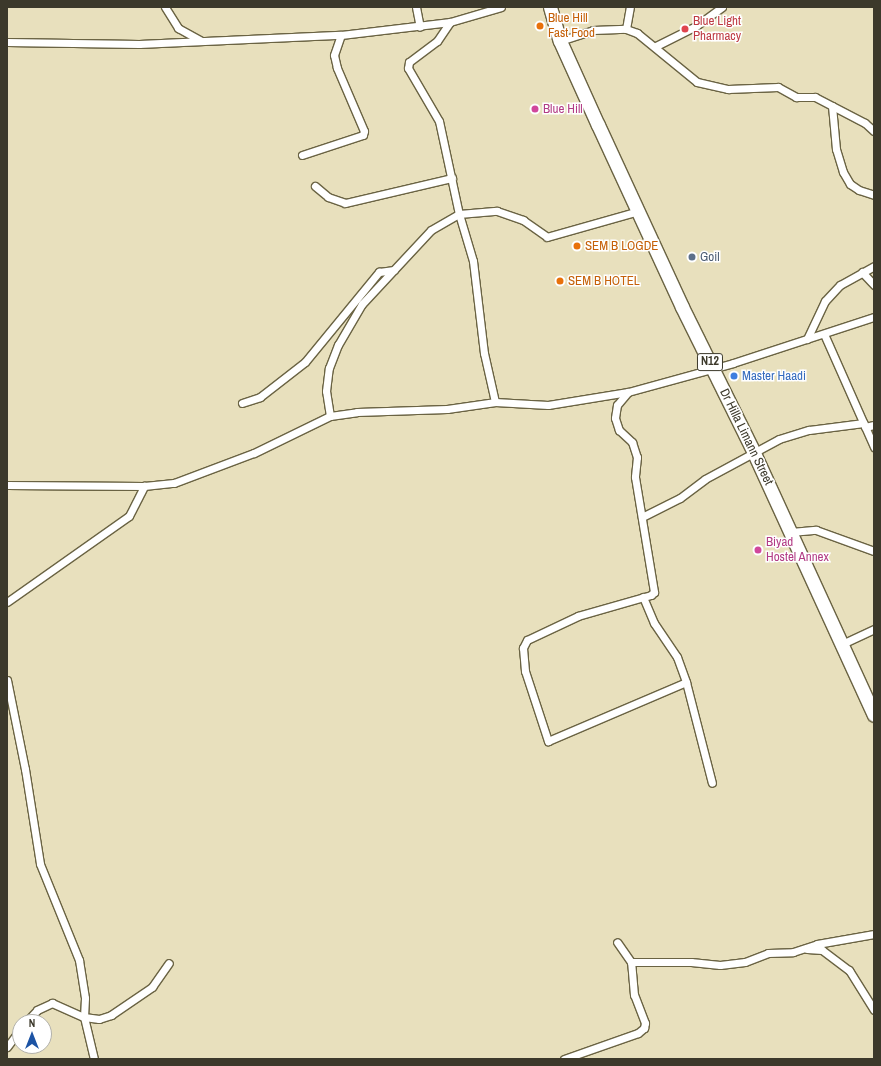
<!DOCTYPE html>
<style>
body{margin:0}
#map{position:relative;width:881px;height:1066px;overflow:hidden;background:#e8e0bd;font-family:"Archivo Narrow",sans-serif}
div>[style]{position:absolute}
.roads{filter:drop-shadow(1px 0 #6a6343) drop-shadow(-1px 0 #6a6343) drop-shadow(0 1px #6a6343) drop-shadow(0 -1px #6a6343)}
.street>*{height:7px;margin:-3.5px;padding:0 3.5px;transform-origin:3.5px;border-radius:3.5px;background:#fff}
.highway>*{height:13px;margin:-6.5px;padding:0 6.5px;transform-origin:6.5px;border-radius:6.5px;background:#fff}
.dots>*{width:11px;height:11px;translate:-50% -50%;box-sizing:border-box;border:2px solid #fff;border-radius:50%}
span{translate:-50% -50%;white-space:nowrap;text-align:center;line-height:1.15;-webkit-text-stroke:3px #fff;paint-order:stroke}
.shield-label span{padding:1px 3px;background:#fff;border:1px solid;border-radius:3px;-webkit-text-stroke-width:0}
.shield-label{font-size:12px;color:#3c392b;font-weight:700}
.food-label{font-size:13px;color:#c56008}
.left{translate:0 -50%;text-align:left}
.health-label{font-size:13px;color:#be3a42}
.hotel-label{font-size:13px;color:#b23c85}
.service-label{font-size:13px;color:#4e5e75}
.shop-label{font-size:13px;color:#366cbe}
.street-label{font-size:13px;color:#3c392b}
.frame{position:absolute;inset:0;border:8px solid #3c392b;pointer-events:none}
.north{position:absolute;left:12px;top:1014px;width:40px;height:40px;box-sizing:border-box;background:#fff;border:1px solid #b1b0aa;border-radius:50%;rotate:0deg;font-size:11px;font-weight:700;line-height:16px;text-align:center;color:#3c392b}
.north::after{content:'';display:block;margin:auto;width:14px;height:18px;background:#1c53a4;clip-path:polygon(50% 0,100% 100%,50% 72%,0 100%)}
</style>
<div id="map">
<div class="roads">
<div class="street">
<i style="left:165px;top:7px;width:25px;rotate:58deg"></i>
<i style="left:178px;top:28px;width:26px;rotate:29deg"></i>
<i style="left:416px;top:7px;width:20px;rotate:79deg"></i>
<i style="left:450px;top:22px;width:23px;rotate:124deg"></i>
<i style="left:437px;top:41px;width:35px;rotate:143deg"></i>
<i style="left:409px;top:62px;width:6px;rotate:99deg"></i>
<i style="left:408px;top:68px;width:61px;rotate:59.7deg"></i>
<i style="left:439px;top:121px;width:95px;rotate:77.9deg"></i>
<i style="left:459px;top:214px;width:49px;rotate:73.4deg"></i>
<i style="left:473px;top:261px;width:93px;rotate:83.2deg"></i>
<i style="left:484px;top:353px;width:50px;rotate:77.3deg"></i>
<i style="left:626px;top:29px;width:22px;rotate:-80deg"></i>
<i style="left:560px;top:41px;width:35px;rotate:-18deg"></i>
<i style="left:593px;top:30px;width:33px;rotate:-2deg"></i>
<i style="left:626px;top:29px;width:12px;rotate:20deg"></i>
<i style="left:637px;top:33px;width:77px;rotate:39.2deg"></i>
<i style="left:697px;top:82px;width:32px;rotate:13deg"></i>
<i style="left:728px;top:89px;width:50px;rotate:-2.3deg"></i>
<i style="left:778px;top:87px;width:21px;rotate:29deg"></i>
<i style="left:796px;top:97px;width:19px"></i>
<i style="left:815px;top:97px;width:56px;rotate:27.5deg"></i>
<i style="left:865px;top:123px;width:12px;rotate:42deg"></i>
<i style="left:7px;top:42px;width:132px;rotate:0.9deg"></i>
<i style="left:139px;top:44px;width:202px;rotate:-2.6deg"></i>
<i style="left:341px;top:35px;width:110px;rotate:-6.8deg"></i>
<i style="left:450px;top:22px;width:53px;rotate:-16.4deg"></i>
<i style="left:656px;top:46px;width:45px;rotate:-26.6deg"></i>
<i style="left:696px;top:26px;width:32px;rotate:-36deg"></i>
<i style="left:832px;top:106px;width:43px;rotate:84.7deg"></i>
<i style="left:836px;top:149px;width:24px;rotate:73deg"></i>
<i style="left:843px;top:172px;width:14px;rotate:60deg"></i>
<i style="left:850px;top:184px;width:11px;rotate:34deg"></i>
<i style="left:859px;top:190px;width:16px;rotate:18deg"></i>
<i style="left:302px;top:155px;width:64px;rotate:-18.2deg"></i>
<i style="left:363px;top:135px;width:4px;rotate:-76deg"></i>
<i style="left:364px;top:131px;width:69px;rotate:-113.2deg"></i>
<i style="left:337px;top:68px;width:13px;rotate:-103deg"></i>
<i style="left:334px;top:55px;width:21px;rotate:-71deg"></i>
<i style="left:315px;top:186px;width:17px;rotate:40deg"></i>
<i style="left:328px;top:197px;width:18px;rotate:19deg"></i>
<i style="left:345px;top:203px;width:110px;rotate:-13.2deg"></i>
<i style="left:862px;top:272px;width:18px;rotate:47deg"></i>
<i style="left:824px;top:334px;width:124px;rotate:66.1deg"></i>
<i style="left:807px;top:339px;width:42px;rotate:-64.7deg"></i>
<i style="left:825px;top:301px;width:22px;rotate:-47deg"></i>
<i style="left:840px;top:285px;width:39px;rotate:-29deg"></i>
<i style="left:628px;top:392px;width:17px;rotate:130deg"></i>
<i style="left:617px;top:405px;width:13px;rotate:99deg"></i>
<i style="left:615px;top:418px;width:13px;rotate:72deg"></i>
<i style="left:619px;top:430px;width:18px;rotate:43deg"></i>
<i style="left:632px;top:442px;width:16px;rotate:72deg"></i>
<i style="left:637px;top:457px;width:20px;rotate:96deg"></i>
<i style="left:635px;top:477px;width:117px;rotate:80.6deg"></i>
<i style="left:654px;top:592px;width:4px;rotate:135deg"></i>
<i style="left:651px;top:595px;width:76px;rotate:164deg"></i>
<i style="left:578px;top:616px;width:56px;rotate:154.8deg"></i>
<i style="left:527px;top:640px;width:9px;rotate:117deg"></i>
<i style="left:523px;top:648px;width:23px;rotate:85deg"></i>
<i style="left:525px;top:671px;width:74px;rotate:71.8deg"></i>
<i style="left:548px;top:741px;width:150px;rotate:-23.1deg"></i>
<i style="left:242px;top:403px;width:19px;rotate:-18deg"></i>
<i style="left:260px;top:397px;width:57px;rotate:-37.9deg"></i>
<i style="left:305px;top:362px;width:117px;rotate:-50.6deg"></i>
<i style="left:379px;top:272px;width:15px;rotate:-8deg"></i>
<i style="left:330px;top:416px;width:25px;rotate:-99deg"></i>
<i style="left:326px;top:391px;width:23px;rotate:-83deg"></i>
<i style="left:329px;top:368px;width:25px;rotate:-69deg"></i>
<i style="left:338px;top:345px;width:48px;rotate:-59.7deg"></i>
<i style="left:362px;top:304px;width:101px;rotate:-47deg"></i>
<i style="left:431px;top:230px;width:32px;rotate:-30deg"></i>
<i style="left:459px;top:214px;width:38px;rotate:-5deg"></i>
<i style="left:497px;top:211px;width:28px;rotate:19deg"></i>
<i style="left:523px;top:220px;width:29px;rotate:35deg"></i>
<i style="left:547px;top:237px;width:95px;rotate:-15.9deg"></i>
<i style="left:865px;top:427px;width:9px;rotate:-13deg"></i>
<i style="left:7px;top:485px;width:137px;rotate:0.4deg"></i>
<i style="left:642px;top:517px;width:42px;rotate:-26.6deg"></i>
<i style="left:680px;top:498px;width:31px;rotate:-37deg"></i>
<i style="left:705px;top:479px;width:84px;rotate:-28.4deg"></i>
<i style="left:779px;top:439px;width:31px;rotate:-17deg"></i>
<i style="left:809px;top:430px;width:55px;rotate:-7.3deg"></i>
<i style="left:791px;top:532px;width:25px;rotate:-5deg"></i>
<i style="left:816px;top:530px;width:62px;rotate:19.9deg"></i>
<i style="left:643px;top:597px;width:28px;rotate:67deg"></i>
<i style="left:654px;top:623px;width:41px;rotate:55.9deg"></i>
<i style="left:677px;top:657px;width:27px;rotate:70deg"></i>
<i style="left:686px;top:682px;width:104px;rotate:75.6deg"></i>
<i style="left:7px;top:602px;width:149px;rotate:-35.2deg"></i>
<i style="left:129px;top:516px;width:34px;rotate:-63deg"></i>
<i style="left:144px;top:486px;width:30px;rotate:-6deg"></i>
<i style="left:174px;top:483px;width:85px;rotate:-20.6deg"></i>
<i style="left:254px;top:453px;width:85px;rotate:-26deg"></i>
<i style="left:330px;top:416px;width:27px;rotate:-8deg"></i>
<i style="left:357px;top:412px;width:90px;rotate:-1.9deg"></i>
<i style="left:447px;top:409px;width:49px;rotate:-8.3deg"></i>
<i style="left:495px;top:402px;width:53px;rotate:3.2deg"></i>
<i style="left:548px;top:405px;width:81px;rotate:-9.2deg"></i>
<i style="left:628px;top:392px;width:109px;rotate:-15.4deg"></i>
<i style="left:733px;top:363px;width:148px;rotate:-18.1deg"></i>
<i style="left:842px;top:644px;width:35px;rotate:-25deg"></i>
<i style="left:7px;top:680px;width:91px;rotate:78.6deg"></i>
<i style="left:25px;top:769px;width:96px;rotate:81deg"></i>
<i style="left:40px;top:864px;width:104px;rotate:67.9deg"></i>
<i style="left:79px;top:960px;width:38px;rotate:81deg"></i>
<i style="left:85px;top:998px;width:19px;rotate:93deg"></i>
<i style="left:84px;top:1017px;width:43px;rotate:76.6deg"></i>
<i style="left:807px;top:949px;width:15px;rotate:4deg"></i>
<i style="left:822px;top:950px;width:34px;rotate:37deg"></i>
<i style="left:849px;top:970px;width:47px;rotate:58deg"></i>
<i style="left:631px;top:962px;width:60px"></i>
<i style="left:691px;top:962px;width:29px;rotate:6deg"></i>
<i style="left:720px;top:965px;width:25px;rotate:-7deg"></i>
<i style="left:745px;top:962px;width:25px;rotate:-21deg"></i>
<i style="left:768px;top:953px;width:25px;rotate:-2deg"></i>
<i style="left:793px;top:952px;width:25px;rotate:-18deg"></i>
<i style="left:817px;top:944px;width:58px;rotate:-10deg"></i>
<i style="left:26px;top:1022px;width:16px;rotate:-47deg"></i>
<i style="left:37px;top:1010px;width:17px;rotate:-25deg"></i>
<i style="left:52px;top:1003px;width:35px;rotate:24deg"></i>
<i style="left:84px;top:1017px;width:15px;rotate:8deg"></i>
<i style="left:99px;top:1019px;width:13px;rotate:-18deg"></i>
<i style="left:111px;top:1015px;width:50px;rotate:-34.3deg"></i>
<i style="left:152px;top:987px;width:29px;rotate:-55deg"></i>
<i style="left:7px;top:1047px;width:21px;rotate:-53deg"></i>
<i style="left:564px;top:1059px;width:78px;rotate:-19.4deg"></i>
<i style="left:638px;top:1033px;width:8px;rotate:-40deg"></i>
<i style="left:644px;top:1028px;width:5px;rotate:-79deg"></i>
<i style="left:645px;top:1023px;width:30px;rotate:-111deg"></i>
<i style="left:634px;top:995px;width:33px;rotate:-95deg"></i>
<i style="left:631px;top:962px;width:24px;rotate:-125deg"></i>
</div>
<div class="highway">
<i style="left:550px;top:7px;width:35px;rotate:74deg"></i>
<i style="left:560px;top:41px;width:92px;rotate:65.7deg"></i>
<i style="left:598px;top:125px;width:200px;rotate:65.2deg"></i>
<i style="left:682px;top:307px;width:163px;rotate:63.7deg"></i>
<i style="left:754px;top:453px;width:288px;rotate:65.4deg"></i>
</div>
</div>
<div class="dots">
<i style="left:540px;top:26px;background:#e8710a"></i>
<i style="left:685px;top:29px;background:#e0444e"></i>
<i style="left:535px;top:109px;background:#d1479c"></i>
<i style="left:577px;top:246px;background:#e8710a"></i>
<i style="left:692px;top:257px;background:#5c6f8a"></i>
<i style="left:560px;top:281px;background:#e8710a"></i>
<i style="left:734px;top:376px;background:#3f7fe0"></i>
<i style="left:758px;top:550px;background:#d1479c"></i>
</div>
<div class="shield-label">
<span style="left:710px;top:362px">N12</span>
</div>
<div class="food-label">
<span class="left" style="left:548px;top:26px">Blue Hill<br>Fast Food</span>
<span class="left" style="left:585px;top:246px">SEM B LOGDE</span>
<span class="left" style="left:568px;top:281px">SEM B HOTEL</span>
</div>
<div class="health-label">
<span class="left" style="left:693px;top:29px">Blue Light<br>Pharmacy</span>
</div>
<div class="hotel-label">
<span class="left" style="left:543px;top:109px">Blue Hill</span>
<span class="left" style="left:766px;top:550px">Biyad<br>Hostel Annex</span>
</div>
<div class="service-label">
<span class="left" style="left:700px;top:257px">Goil</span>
</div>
<div class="shop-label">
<span class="left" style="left:742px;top:376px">Master Haadi</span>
</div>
<div class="street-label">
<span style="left:746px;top:437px;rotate:64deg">Dr Hilla Limann Street</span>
</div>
<div class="frame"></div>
<div class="north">N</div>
</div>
